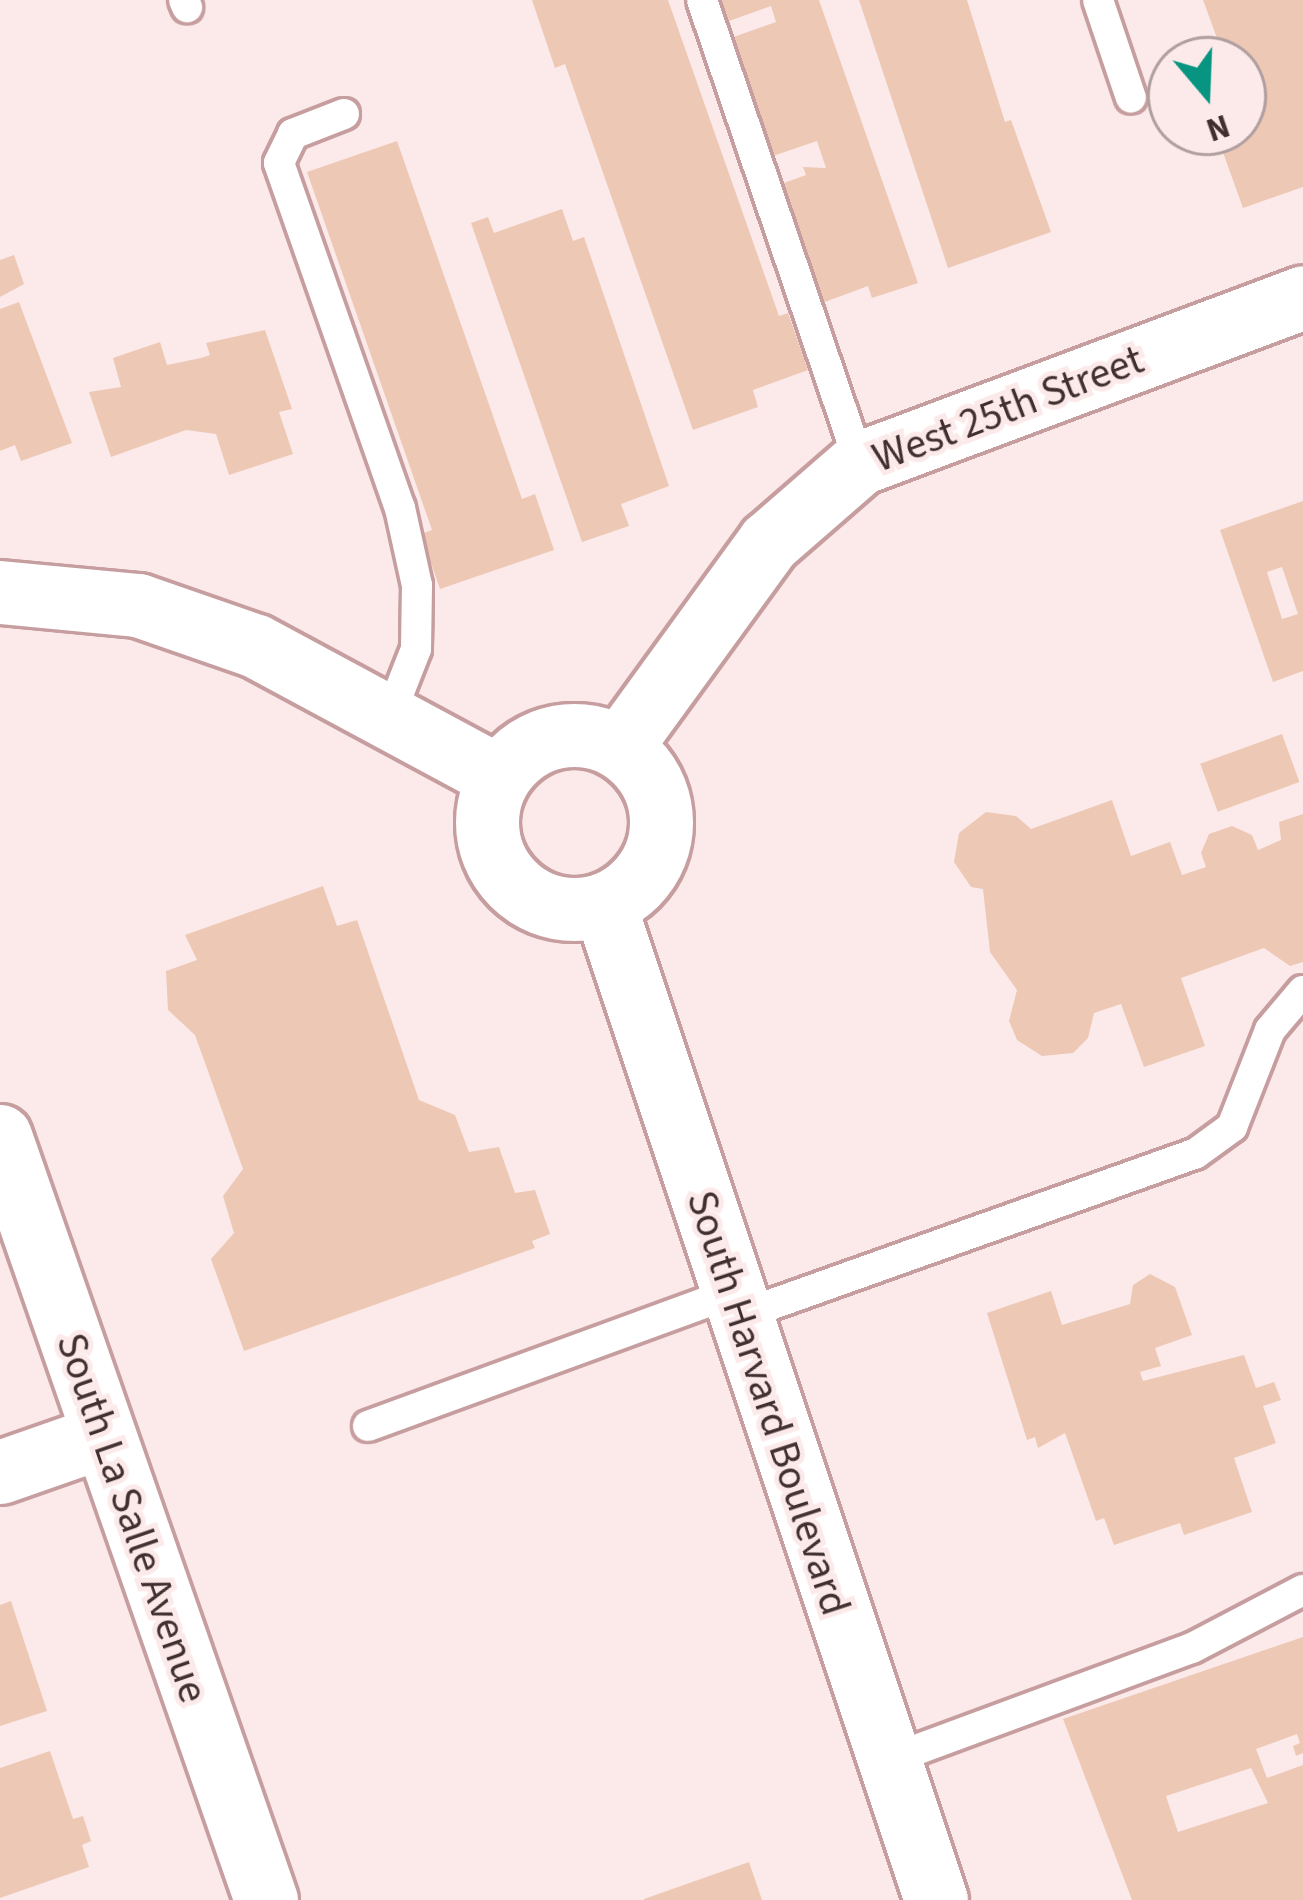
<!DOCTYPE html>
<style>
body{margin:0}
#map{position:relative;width:1303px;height:1900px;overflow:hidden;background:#fceaea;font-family:"Source Sans 3",sans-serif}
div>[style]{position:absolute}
.building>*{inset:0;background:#edc8b5;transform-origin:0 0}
.roads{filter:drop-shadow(3px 0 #c79e9f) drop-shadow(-3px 0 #c79e9f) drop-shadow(0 3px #c79e9f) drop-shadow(0 -3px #c79e9f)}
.service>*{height:30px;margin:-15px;padding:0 15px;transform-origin:15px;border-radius:15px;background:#fff}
.minor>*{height:63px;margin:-31.5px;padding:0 31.5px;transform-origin:31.5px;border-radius:31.5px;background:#fff}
.minor>.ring{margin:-31.5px;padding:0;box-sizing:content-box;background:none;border:63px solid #fff;border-radius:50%}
span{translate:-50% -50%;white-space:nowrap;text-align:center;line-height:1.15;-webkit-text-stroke:10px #fceaea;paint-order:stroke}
.street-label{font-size:42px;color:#402f30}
.north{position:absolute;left:1147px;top:36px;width:120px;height:120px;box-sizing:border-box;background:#fceaea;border:3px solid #b19fa0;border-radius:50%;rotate:161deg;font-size:33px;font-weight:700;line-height:48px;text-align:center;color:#402f30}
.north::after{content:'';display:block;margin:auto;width:42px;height:54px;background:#079582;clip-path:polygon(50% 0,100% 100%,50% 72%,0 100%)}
</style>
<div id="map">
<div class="building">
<i style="clip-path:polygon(532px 0,668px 0,779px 316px,788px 313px,808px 370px,753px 390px,758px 407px,693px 430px,565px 64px,555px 68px)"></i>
<i style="clip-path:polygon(709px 0,819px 0,918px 283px,872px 298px,868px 286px,814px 306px,773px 187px,806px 175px,803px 167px,826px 168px,817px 141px,764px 159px,722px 41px,776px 22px,771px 6px,718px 25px)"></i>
<i style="clip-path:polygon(859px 0,967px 0,1005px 122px,1011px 120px,1051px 232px,948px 268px)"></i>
<i style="clip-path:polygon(1203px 0,1303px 0,1303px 187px,1243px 208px,1221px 147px,1235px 142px,1231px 132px,1243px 132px,1243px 60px,1225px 60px)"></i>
<i style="clip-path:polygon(397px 141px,522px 499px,535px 494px,554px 550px,440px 589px,421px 534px,432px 530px,307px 172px)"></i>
<i style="clip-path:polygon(562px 209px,573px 241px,584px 237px,669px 486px,621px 504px,629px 526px,582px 542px,471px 223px,488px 217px,494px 233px)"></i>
<i style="clip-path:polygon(14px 255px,24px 284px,0 297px,0 260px)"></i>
<i style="clip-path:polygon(19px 302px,72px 443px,21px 461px,15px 445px,0 451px,0 309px)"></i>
<i style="clip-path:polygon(265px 330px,292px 409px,279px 412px,293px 454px,229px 475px,216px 434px,186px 430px,111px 457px,89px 392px,121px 387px,113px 358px,160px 342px,167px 365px,201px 358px,210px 355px,206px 343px)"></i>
<i style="clip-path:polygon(evenodd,1303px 501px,1303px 671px,1273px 682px,1220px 530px,1303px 501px,1282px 567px,1298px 614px,1282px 619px,1267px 572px,1282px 567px)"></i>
<i style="left:1282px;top:734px;width:51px;height:87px;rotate:70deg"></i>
<i style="clip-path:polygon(1112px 800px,1131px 856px,1170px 842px,1182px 875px,1206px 867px,1201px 853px,1209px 834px,1232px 826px,1252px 835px,1258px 850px,1281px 840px,1279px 822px,1303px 814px,1303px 962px,1290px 966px,1264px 948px,1181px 978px,1205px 1046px,1144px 1067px,1121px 1004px,1094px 1013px,1088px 1038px,1073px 1053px,1042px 1056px,1017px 1040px,1009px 1021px,1017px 990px,990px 952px,983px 889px,971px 887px,954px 862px,959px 833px,986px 812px,1016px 816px,1031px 829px)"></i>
<i style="clip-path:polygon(323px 886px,337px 926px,357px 920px,419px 1100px,455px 1115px,469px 1152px,499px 1147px,515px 1193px,535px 1190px,550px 1234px,532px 1241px,535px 1248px,244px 1351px,211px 1259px,234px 1233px,223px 1196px,243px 1169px,195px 1035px,168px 1010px,166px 971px,197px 960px,185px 935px)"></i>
<i style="clip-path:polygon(1150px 1274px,1175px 1287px,1192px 1335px,1155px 1348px,1161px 1366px,1140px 1372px,1143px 1381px,1244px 1355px,1256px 1388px,1274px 1382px,1281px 1400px,1263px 1406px,1276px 1443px,1234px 1458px,1252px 1512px,1184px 1535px,1180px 1523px,1114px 1545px,1104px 1518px,1096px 1521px,1065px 1433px,1038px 1448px,1035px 1437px,1027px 1440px,987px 1313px,1051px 1291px,1062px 1325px,1130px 1304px,1133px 1285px)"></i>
<i style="clip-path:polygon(11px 1601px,47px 1711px,0 1726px,0 1605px)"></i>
<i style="clip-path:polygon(evenodd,1303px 1637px,1303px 1753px,1296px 1756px,1293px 1746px,1300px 1743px,1297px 1734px,1256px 1749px,1267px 1778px,1303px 1765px,1303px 1900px,1132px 1900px,1063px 1719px,1303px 1637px,1251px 1768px,1268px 1803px,1178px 1832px,1166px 1796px,1251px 1768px)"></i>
<i style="clip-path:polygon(50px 1751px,73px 1819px,83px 1816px,91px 1841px,82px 1845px,89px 1867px,0 1898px,0 1768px)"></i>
<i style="clip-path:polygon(749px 1862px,762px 1900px,644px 1900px,644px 1899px)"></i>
</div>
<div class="roads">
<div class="service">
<i style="left:184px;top:0;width:8px;rotate:67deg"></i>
<i style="left:702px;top:0;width:489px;rotate:71.2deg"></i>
<i style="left:1098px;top:0;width:103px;rotate:71.4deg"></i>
<i style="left:344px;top:114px;width:55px;rotate:158.6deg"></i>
<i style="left:293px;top:134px;width:32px;rotate:116deg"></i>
<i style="left:279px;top:163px;width:366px;rotate:70.7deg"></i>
<i style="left:400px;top:508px;width:79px;rotate:77.6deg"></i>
<i style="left:417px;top:585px;width:64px;rotate:90.9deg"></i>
<i style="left:416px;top:649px;width:76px;rotate:111.5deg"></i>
<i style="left:739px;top:1316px;width:484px;rotate:-19.6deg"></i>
<i style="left:1195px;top:1154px;width:46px;rotate:-36.1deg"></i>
<i style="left:1232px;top:1127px;width:104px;rotate:-68.6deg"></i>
<i style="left:1270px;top:1030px;width:51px;rotate:-49.8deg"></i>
<i style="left:368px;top:1426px;width:387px;rotate:-20.1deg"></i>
<i style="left:886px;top:1761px;width:326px;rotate:-20.3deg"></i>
<i style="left:1192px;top:1648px;width:125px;rotate:-27.6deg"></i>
</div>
<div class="minor">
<i style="left:0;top:592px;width:139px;rotate:5.4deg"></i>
<i style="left:138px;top:605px;width:125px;rotate:19.2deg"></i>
<i style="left:256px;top:646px;width:276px;rotate:28.3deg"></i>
<i class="ring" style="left:487px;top:735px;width:111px;height:111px"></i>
<i style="left:620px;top:747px;width:253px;rotate:-54deg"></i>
<i style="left:769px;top:542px;width:121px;rotate:-41deg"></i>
<i style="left:860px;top:463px;width:473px;rotate:-20.5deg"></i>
<i style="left:604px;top:904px;width:1050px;rotate:71.57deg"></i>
<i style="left:0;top:1136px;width:809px;rotate:70.8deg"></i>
<i style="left:0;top:1472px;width:109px;rotate:-19.3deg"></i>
</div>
</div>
<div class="street-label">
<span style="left:1008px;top:409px;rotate:-21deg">West 25th Street</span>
<span style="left:768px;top:1403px;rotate:72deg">South Harvard Boulevard</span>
<span style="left:132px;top:1518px;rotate:71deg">South La Salle Avenue</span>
</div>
<div class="north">N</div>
</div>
